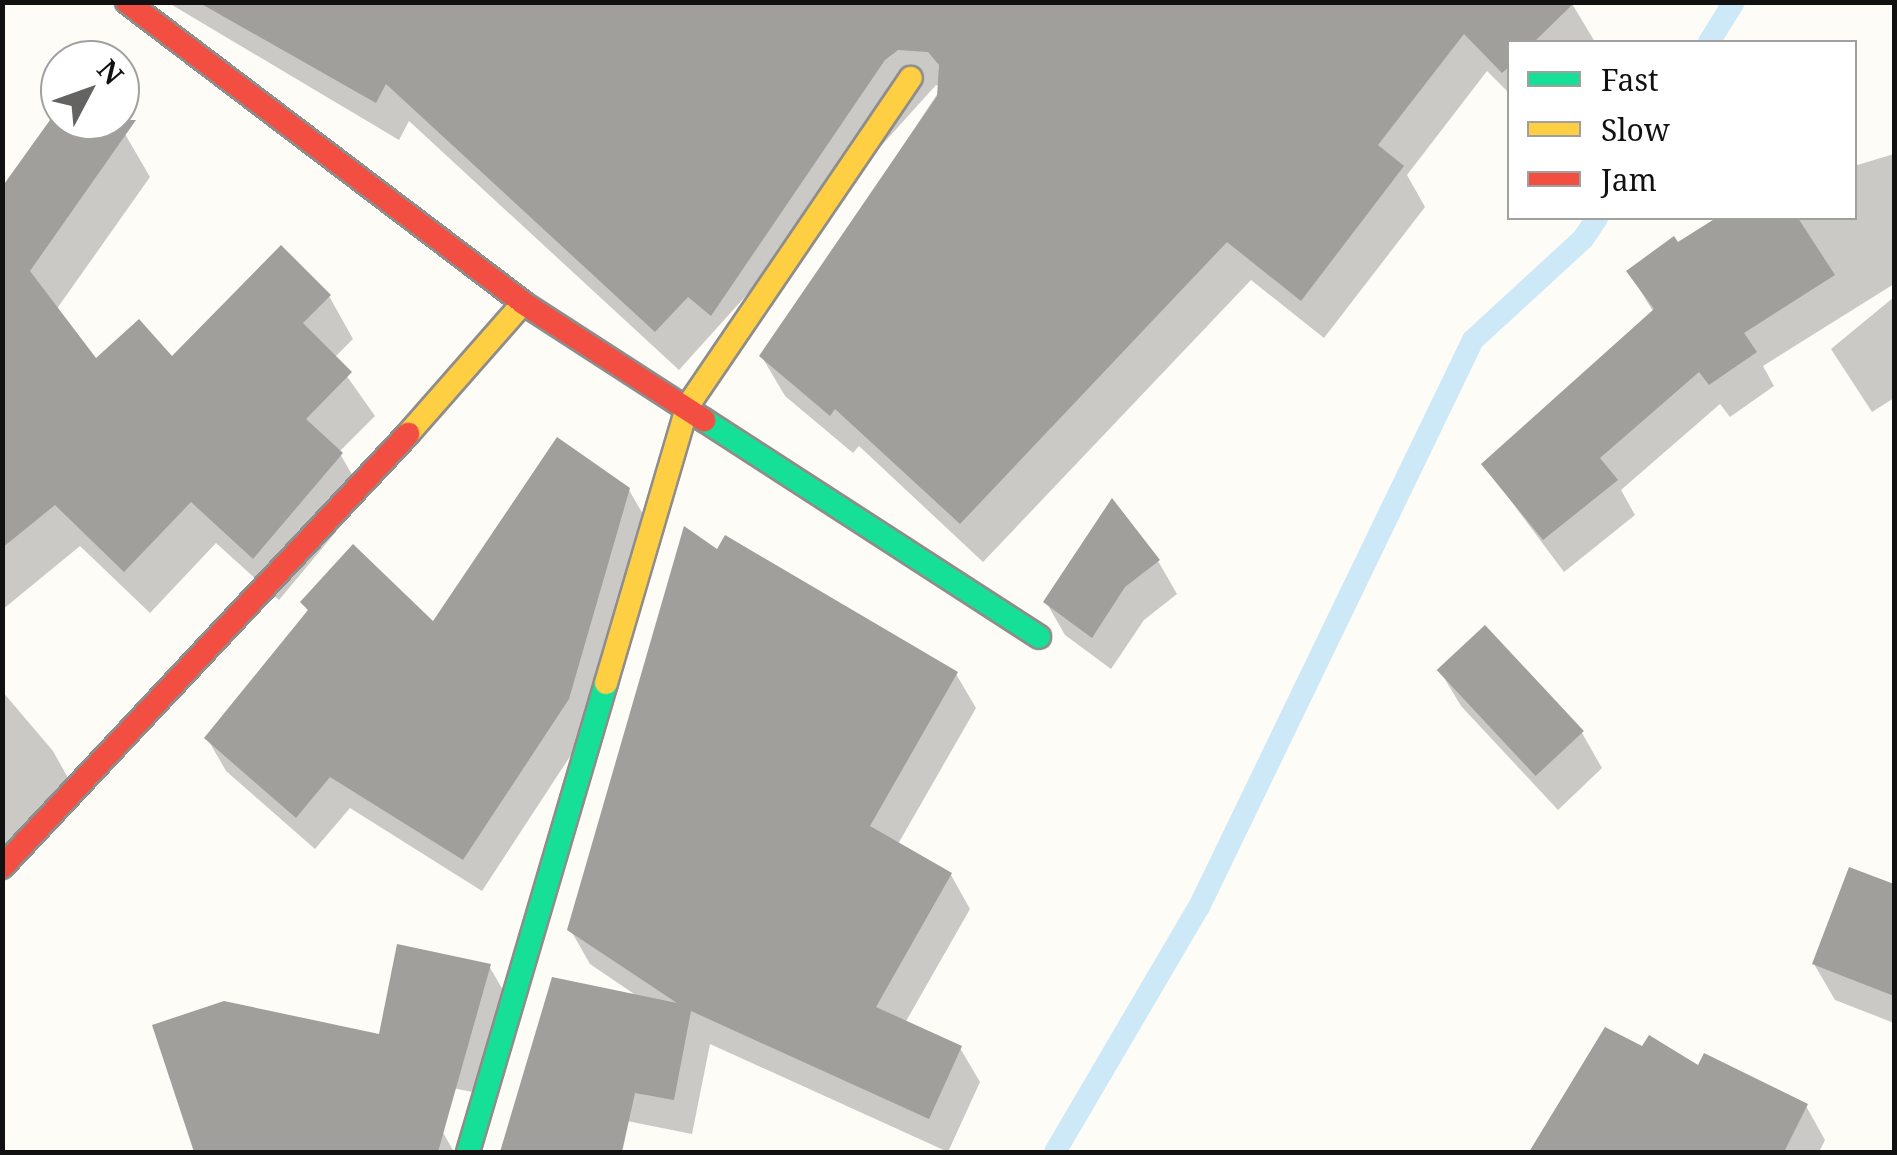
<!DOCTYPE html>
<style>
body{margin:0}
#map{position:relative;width:1897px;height:1155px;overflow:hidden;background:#fdfcf7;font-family:"Noto Serif",serif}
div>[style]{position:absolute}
.shadow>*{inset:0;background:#0003}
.stream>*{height:22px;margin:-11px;padding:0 11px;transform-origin:11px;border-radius:11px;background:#cde8f7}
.building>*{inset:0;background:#a19f9c;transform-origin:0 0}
.roads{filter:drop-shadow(2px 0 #8e8d8b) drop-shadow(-2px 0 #8e8d8b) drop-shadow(0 2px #8e8d8b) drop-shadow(0 -2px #8e8d8b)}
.fast>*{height:22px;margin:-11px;padding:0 11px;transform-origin:11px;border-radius:11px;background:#16e098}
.slow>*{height:22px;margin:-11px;padding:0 11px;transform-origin:11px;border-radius:11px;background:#ffcf43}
.jam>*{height:22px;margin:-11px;padding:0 11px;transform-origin:11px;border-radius:11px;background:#f24e42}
span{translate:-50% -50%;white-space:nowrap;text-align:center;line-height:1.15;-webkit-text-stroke:10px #fff;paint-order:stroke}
.frame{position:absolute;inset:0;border:5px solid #111;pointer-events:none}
.legend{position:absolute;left:1507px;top:40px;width:350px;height:180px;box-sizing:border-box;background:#fff;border:2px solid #a0a0a0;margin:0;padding:12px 18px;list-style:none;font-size:30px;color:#111}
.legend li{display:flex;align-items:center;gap:20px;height:50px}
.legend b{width:50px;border:2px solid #a0a0a0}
.north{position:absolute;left:40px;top:40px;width:100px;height:100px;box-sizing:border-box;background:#fff;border:2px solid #a0a0a0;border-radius:50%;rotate:49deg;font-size:28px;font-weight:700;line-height:40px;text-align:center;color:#111}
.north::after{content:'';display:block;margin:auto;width:35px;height:45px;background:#646362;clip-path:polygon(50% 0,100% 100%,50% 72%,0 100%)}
</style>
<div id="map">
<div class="shadow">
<i style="clip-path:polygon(167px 2px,1571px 2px,1595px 42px,1510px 42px,1510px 94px,1487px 71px,1407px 175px,1425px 207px,1324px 338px,1251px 280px,983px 562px,859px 446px,853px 453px,785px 396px,762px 357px,942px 87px,936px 85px,679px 370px,409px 121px,399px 140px)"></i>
<i style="clip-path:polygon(60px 110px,60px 120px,105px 120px,125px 134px,150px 177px,56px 310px,96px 362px,172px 359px,329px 296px,353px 339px,334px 358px,375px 416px,339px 452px,365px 497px,279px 600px,216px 543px,150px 613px,80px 546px,2px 610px,2px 192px)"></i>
<i style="clip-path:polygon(1894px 154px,1894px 284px,1763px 366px,1774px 386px,1730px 417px,1720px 404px,1621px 490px,1635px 515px,1564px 572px,1484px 465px,1654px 313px,1629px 272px,1718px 218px,1854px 218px,1854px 166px)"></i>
<i style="clip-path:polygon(1894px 297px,1894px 398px,1872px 412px,1831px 349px)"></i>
<i style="clip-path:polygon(629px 490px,648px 523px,586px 732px,482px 891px,350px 808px,315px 849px,226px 771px,207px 738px,309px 613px,303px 602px,433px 625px)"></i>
<i style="clip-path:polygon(718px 552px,956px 674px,976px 708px,898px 844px,951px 875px,970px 909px,905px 1023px,960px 1048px,980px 1082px,948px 1152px,710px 1044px,692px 1134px,547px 1105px,640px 998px,590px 964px,570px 929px)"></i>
<i style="clip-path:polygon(1158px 561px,1177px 594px,1144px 620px,1111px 669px,1065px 635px,1046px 602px)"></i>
<i style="clip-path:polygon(1440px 671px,1582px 733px,1602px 768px,1558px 810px,1461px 706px)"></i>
<i style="clip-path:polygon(2px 691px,53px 751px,77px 794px,2px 855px)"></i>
<i style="clip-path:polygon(1850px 870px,1894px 887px,1894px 1023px,1835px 1000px,1814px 964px)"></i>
<i style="clip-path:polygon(489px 966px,510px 1002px,483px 1094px,401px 1078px)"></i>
<i style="clip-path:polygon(155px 1027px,441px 1129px,454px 1152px,197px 1152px)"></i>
<i style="clip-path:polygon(1643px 1049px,1806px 1106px,1825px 1140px,1819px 1152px,1544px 1152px,1539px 1142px)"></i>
</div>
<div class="stream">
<i style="left:1709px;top:42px;width:47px;rotate:-58deg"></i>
<i style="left:1055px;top:1152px;width:284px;rotate:-59.6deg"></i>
<i style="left:1199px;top:907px;width:630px;rotate:-64.21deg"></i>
<i style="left:1473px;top:340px;width:149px;rotate:-42.6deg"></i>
<i style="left:1583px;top:239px;width:25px;rotate:-56deg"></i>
</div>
<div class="building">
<i style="clip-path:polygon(198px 2px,1575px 2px,1534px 42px,1510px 42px,1510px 66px,1502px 73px,1464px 34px,1378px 145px,1404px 166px,1301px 301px,1227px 242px,960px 524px,835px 409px,830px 416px,759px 356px,937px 96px,939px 65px,928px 52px,898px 50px,885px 60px,711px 316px,688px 297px,655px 332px,386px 84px,376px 103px)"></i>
<i style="clip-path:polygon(50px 120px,136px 120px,30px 271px,96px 358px,139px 319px,172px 356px,281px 245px,331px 295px,303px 323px,352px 372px,306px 419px,343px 453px,253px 559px,191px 502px,124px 572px,55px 505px,2px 548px,2px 187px)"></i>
<i style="clip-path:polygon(1716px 218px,1798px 218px,1835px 275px,1744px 333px,1757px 352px,1709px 385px,1699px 372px,1600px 458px,1618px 480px,1543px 540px,1481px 464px,1654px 309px,1626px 271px,1674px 236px,1678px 242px)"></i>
<i style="clip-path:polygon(557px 437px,630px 488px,569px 699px,463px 860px,330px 777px,296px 818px,204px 738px,308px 610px,300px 602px,353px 544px,433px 621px)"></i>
<i style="clip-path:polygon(1112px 498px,1160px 560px,1125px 587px,1092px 638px,1043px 602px)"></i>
<i style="clip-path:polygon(684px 526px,717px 549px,725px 535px,958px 672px,870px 826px,952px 873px,876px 1007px,962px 1046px,929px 1119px,691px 1011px,674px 1100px,635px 1093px,622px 1152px,500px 1152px,552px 977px,677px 1003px,567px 930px)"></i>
<i style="left:1485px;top:625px;width:145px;height:66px;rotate:47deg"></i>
<i style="clip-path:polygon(1849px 867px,1894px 884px,1894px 996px,1812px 964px)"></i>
<i style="clip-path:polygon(397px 944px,491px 964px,438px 1152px,194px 1152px,152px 1025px,224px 1001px,379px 1034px)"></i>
<i style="clip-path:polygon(1605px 1027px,1642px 1046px,1649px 1035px,1698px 1065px,1704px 1053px,1808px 1104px,1784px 1152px,1529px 1152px)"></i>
</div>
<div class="roads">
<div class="fast">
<i style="left:704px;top:420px;width:399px;rotate:32.9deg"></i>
<i style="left:468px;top:1152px;width:489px;rotate:-73.6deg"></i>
</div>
<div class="slow">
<i style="left:408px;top:434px;width:174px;rotate:-48.7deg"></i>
<i style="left:606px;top:683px;width:288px;rotate:-73.6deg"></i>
<i style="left:687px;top:407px;width:398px;rotate:-55.8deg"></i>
</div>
<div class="jam">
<i style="left:127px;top:2px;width:497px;rotate:37.2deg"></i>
<i style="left:523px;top:303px;width:216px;rotate:32.9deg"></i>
<i style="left:2px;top:867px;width:594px;rotate:-46.84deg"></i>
</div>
</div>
<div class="frame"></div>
<ul class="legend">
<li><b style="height:12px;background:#16e098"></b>Fast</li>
<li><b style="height:12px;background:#ffcf43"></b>Slow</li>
<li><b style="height:12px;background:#f24e42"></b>Jam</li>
</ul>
<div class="north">N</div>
</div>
